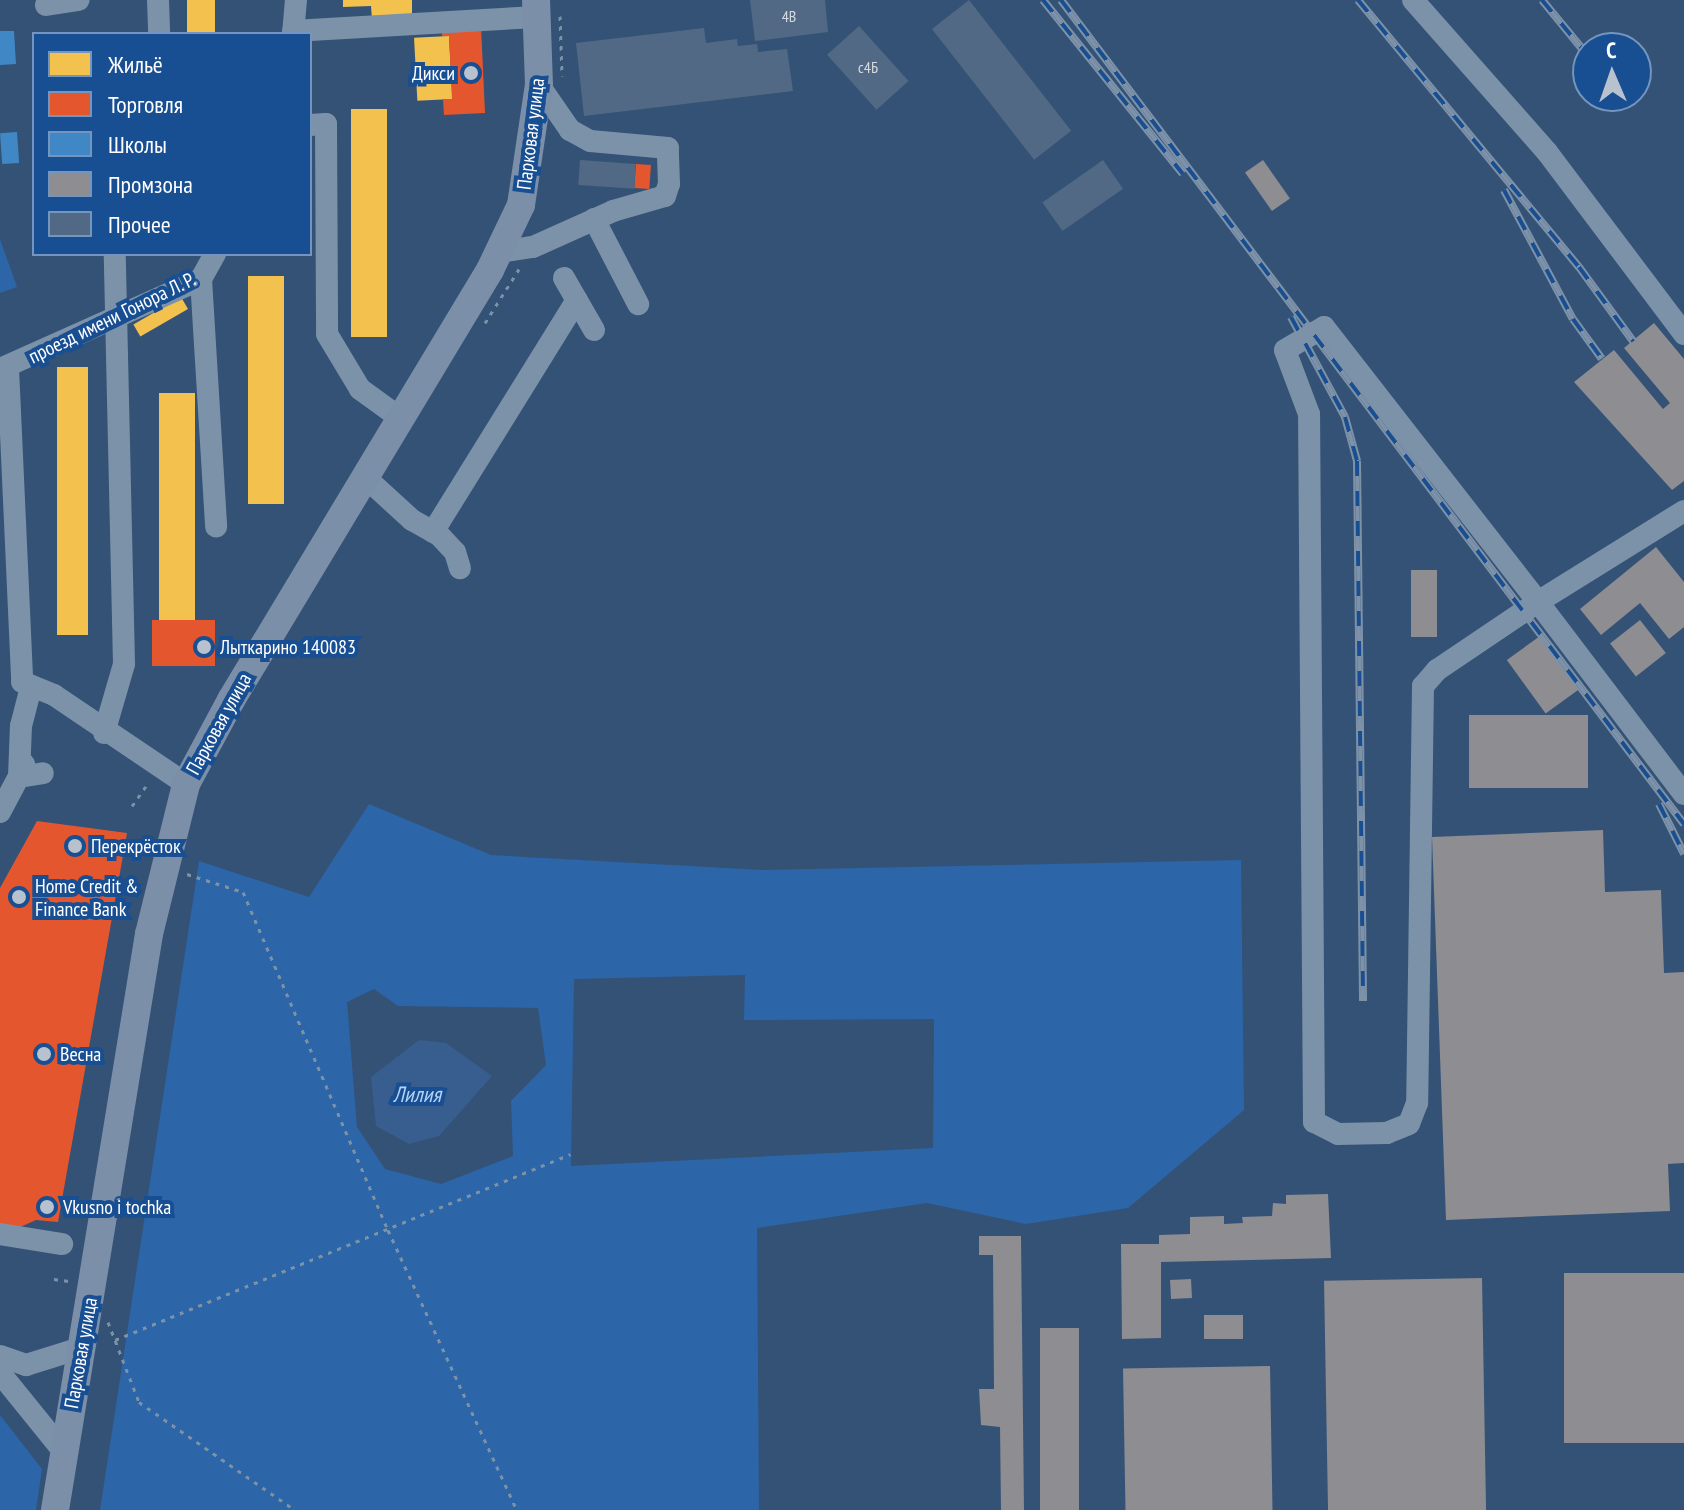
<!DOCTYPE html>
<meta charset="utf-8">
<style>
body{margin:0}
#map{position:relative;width:1684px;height:1510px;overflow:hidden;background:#345276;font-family:"PT Sans Narrow",sans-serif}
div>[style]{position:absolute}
.green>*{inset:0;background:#2c65a8}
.water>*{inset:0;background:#375e8e}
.homes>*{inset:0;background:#f2c14e;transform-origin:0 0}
.shops>*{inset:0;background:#e4572e;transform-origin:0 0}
.schools>*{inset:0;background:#3f88c5;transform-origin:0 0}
.industry>*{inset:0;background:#8d8d92;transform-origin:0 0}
.building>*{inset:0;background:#516985;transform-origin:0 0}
.path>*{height:3px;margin-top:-1.5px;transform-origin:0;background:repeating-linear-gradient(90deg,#7c92a9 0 4px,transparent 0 10px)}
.minor>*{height:22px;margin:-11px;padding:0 11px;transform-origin:11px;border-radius:11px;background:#7c92a9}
.major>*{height:28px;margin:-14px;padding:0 14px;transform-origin:14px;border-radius:14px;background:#7b8fa8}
.rail>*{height:8px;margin-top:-4px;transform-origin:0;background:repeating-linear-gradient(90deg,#184e92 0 15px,#7d92a9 0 30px);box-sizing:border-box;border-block:2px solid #7d92a9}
.dots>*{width:22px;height:22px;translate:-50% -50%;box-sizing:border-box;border:4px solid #184e92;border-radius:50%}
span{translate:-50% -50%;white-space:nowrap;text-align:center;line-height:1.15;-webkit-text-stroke:8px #184e92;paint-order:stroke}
.number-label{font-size:16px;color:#d4dae0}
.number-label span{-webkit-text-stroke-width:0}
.poi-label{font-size:20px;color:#fff}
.right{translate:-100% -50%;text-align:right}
.left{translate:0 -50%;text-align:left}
.street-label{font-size:20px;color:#fff}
.water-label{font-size:22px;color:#b4d3f7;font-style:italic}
.legend{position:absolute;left:32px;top:32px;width:280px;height:224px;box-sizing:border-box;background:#184e92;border:2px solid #7495be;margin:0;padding:10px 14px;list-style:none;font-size:24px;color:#fff}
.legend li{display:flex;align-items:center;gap:16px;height:40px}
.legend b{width:40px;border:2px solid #7495be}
.north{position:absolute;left:1572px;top:32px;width:80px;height:80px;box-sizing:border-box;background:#184e92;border:2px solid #7495be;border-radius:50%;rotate:358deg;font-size:22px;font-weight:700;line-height:32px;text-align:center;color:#fff}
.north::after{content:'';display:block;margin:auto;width:28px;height:36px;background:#b8c2cf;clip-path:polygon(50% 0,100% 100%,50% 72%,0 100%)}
</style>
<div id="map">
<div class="green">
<i style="clip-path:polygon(0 239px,17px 287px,0 293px)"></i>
<i style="clip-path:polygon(evenodd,369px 804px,491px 855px,762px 870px,1241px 860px,1244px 1110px,1128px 1208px,1026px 1224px,927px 1203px,757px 1228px,759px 1510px,100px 1510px,199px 861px,309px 897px,369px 804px,745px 975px,744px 1020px,934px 1019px,933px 1148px,571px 1166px,574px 979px,745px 975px,369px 804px,374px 989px,398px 1006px,538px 1008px,546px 1065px,511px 1101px,513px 1156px,441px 1184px,385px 1169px,357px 1127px,347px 1002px,374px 989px)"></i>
<i style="clip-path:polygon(0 1415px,42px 1469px,36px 1510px,0 1510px)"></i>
</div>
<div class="water">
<i style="clip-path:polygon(419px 1040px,446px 1043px,492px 1076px,439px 1136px,409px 1144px,376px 1126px,371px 1077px)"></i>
</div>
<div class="homes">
<i style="left:187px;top:0;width:28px;height:34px"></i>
<i style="clip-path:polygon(343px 0,412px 0,412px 18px,372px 20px,371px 6px,343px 7px)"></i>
<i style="left:449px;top:36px;width:63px;height:35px;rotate:87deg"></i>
<i style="left:351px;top:109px;width:36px;height:228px"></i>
<i style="left:248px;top:276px;width:36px;height:228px"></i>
<i style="left:181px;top:297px;width:14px;height:55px;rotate:60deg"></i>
<i style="left:57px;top:367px;width:31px;height:268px"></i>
<i style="left:159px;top:393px;width:36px;height:227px"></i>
</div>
<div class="shops">
<i style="clip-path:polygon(481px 26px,485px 113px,444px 115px,443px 99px,452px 99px,449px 36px,442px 36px,442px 28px)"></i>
<i style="left:636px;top:164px;width:15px;height:24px;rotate:4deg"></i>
<i style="left:152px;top:620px;width:63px;height:46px"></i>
<i style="clip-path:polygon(37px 821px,127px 833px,58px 1222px,36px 1220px,18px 1228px,0 1224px,0 888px)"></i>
</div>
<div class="schools">
<i style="clip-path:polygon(0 31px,14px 31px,16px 64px,0 65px)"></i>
<i style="left:17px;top:132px;width:31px;height:17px;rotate:86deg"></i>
</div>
<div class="industry">
<i style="left:1263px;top:160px;width:47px;height:22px;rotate:55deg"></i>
<i style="clip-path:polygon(1654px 323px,1684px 359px,1684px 481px,1672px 490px,1574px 382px,1614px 350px,1663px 409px,1670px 403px,1624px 348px)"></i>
<i style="clip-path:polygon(1656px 547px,1684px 582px,1684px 627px,1669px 639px,1640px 603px,1601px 635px,1580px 609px)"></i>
<i style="left:1411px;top:570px;width:26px;height:67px"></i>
<i style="left:1640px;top:620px;width:42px;height:38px;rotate:52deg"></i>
<i style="left:1540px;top:636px;width:66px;height:41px;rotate:54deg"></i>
<i style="left:1469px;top:715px;width:119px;height:73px"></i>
<i style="clip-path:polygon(1603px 830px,1605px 892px,1661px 890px,1664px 973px,1684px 972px,1684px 1163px,1668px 1164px,1670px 1211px,1446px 1220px,1432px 837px)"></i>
<i style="clip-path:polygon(1328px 1194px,1331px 1258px,1161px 1262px,1161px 1338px,1122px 1339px,1121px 1244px,1159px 1244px,1159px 1235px,1190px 1234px,1190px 1217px,1224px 1216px,1224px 1224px,1243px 1223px,1242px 1217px,1272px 1216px,1273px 1203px,1286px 1204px,1286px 1195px)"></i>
<i style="clip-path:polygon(979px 1236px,1021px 1236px,1024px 1510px,1001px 1510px,1000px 1427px,981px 1425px,979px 1389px,994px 1389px,993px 1255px,979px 1255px)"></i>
<i style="left:1684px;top:1273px;width:170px;height:120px;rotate:90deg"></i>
<i style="left:1482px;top:1278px;width:232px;height:158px;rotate:89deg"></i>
<i style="left:1191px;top:1279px;width:19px;height:21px;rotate:87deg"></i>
<i style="left:1204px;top:1315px;width:39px;height:24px"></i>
<i style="left:1040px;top:1328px;width:39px;height:182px"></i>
<i style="left:1270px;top:1366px;width:144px;height:147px;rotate:89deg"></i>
</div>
<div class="building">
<i style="clip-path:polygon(750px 0,825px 0,828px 32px,755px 41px)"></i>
<i style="left:969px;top:0;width:166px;height:47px;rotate:52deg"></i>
<i style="left:859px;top:26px;width:74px;height:43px;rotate:48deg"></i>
<i style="clip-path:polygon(704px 28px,706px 43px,737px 39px,738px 46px,757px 44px,758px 52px,787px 49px,793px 91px,584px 116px,576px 43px)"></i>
<i style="left:580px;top:160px;width:56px;height:25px;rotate:4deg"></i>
<i style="left:1103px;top:160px;width:35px;height:74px;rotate:55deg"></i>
</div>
<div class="path">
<i style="left:560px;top:16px;width:60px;rotate:88.1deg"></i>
<i style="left:485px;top:323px;width:64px;rotate:-57.8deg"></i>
<i style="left:132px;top:806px;width:28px;rotate:-55deg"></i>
<i style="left:187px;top:874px;width:59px;rotate:17.8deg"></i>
<i style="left:243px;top:892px;width:368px;rotate:66.8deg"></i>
<i style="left:388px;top:1230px;width:308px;rotate:65.3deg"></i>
<i style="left:54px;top:1279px;width:15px;rotate:8deg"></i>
<i style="left:108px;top:1322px;width:86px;rotate:68.8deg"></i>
<i style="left:139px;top:1402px;width:190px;rotate:34.7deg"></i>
<i style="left:115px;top:1340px;width:492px;rotate:-22.2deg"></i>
</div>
<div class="minor">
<i style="left:158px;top:0;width:34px;rotate:88deg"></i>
<i style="left:1413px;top:0;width:203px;rotate:48.6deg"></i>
<i style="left:1547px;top:152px;width:228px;rotate:53deg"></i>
<i style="left:46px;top:5px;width:33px;rotate:-9deg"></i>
<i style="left:293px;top:31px;width:244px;rotate:-3.3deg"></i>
<i style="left:293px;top:34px;width:34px;rotate:-85deg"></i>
<i style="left:310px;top:125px;width:16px;rotate:-4deg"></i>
<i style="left:326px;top:124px;width:210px;rotate:89.7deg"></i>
<i style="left:327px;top:334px;width:64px;rotate:59deg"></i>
<i style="left:360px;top:389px;width:49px;rotate:35.9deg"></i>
<i style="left:594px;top:219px;width:96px;rotate:62.6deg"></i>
<i style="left:500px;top:252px;width:33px;rotate:-9deg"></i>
<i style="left:533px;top:247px;width:88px;rotate:-24.2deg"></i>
<i style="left:613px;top:211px;width:54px;rotate:-16.1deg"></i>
<i style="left:665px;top:196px;width:13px;rotate:-72deg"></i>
<i style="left:669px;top:184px;width:36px;rotate:-92deg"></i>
<i style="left:668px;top:148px;width:78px;rotate:-174.9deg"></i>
<i style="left:590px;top:141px;width:23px;rotate:-151deg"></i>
<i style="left:570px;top:130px;width:55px;rotate:-124.6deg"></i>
<i style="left:564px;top:278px;width:60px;rotate:60deg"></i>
<i style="left:201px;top:279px;width:248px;rotate:86.5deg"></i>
<i style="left:8px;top:368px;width:314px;rotate:87.4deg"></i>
<i style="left:22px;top:682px;width:35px;rotate:22deg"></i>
<i style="left:54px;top:695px;width:159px;rotate:34deg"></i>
<i style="left:0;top:369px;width:220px;rotate:-24.1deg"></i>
<i style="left:201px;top:279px;width:29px;rotate:-61deg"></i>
<i style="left:365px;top:477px;width:64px;rotate:42.5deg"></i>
<i style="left:412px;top:520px;width:31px;rotate:29deg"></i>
<i style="left:439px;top:535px;width:23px;rotate:47deg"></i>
<i style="left:455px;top:552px;width:17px;rotate:73deg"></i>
<i style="left:1684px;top:511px;width:172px;rotate:148.1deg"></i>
<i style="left:1538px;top:602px;width:122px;rotate:146deg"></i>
<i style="left:1437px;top:670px;width:21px;rotate:131deg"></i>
<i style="left:1423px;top:686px;width:417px;rotate:90.8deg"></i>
<i style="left:1417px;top:1103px;width:22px;rotate:111deg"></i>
<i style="left:1409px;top:1124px;width:24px;rotate:158deg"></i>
<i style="left:1387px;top:1133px;width:49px;rotate:178.8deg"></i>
<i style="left:1338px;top:1134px;width:27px;rotate:-153deg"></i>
<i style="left:1314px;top:1122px;width:708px;rotate:-90.4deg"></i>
<i style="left:1309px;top:414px;width:68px;rotate:-110.6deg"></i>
<i style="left:1285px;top:350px;width:45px;rotate:-30.5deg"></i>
<i style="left:1324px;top:327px;width:348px;rotate:52.1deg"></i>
<i style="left:1538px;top:602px;width:241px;rotate:52.8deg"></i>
<i style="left:433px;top:532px;width:273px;rotate:-58.2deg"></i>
<i style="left:104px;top:733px;width:72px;rotate:-73.8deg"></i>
<i style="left:124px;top:664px;width:410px;rotate:-91.3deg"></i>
<i style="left:24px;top:764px;width:14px;rotate:111deg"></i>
<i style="left:19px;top:777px;width:24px;rotate:-9deg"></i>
<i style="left:0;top:812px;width:40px;rotate:-62deg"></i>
<i style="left:19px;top:777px;width:51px;rotate:-87.8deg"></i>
<i style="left:21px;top:726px;width:40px;rotate:-75.6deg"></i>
<i style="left:0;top:1234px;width:63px;rotate:9.2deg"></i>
<i style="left:0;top:1356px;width:28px;rotate:19deg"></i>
<i style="left:26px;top:1365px;width:58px;rotate:-17.2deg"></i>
<i style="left:0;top:1373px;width:102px;rotate:51deg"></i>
</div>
<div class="major">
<i style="left:55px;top:1510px;width:584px;rotate:-80.73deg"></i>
<i style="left:149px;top:934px;width:154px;rotate:-76.1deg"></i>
<i style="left:186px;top:784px;width:95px;rotate:-61.8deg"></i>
<i style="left:231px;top:700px;width:502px;rotate:-58.94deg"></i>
<i style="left:490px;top:270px;width:72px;rotate:-64.5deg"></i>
<i style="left:521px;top:205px;width:121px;rotate:-81.5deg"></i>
<i style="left:539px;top:85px;width:85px;rotate:-92deg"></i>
</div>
<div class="rail">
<i style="left:1043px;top:0;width:223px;rotate:51.2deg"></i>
<i style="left:1061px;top:0;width:1033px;rotate:52.91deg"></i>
<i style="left:1358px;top:0;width:347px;rotate:50.4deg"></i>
<i style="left:1579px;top:267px;width:92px;rotate:53.9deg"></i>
<i style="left:1542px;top:0;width:72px;rotate:50.6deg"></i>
<i style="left:1504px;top:190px;width:146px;rotate:61.9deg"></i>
<i style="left:1573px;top:319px;width:49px;rotate:54.1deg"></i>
<i style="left:1291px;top:317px;width:114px;rotate:61.6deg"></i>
<i style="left:1345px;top:417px;width:46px;rotate:74.7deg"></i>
<i style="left:1357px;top:461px;width:540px;rotate:89.36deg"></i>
<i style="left:1659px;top:804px;width:56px;rotate:63.4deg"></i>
</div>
<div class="dots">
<i style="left:471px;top:73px;background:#b8c2cf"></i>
<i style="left:204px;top:647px;background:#b8c2cf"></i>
<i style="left:75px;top:846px;background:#b8c2cf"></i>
<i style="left:19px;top:897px;background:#b8c2cf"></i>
<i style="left:44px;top:1054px;background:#b8c2cf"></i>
<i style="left:47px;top:1207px;background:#b8c2cf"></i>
</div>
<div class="number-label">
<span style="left:789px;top:16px">4В</span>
<span style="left:868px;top:67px">с4Б</span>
</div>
<div class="poi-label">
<span class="right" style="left:455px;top:73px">Дикси</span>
<span class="left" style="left:220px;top:647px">Лыткарино 140083</span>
<span class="left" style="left:91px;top:846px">Перекрёсток</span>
<span class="left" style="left:35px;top:898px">Home Credit &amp;<br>Finance Bank</span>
<span class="left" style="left:60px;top:1054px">Весна</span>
<span class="left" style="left:63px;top:1207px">Vkusno i tochka</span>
</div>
<div class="street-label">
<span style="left:531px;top:134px;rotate:-83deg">Парковая улица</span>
<span style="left:112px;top:318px;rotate:-26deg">проезд имени Гонора Л. Р.</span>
<span style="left:219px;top:724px;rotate:-61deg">Парковая улица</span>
<span style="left:81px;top:1353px;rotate:-80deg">Парковая улица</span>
</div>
<div class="water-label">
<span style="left:417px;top:1095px">Лилия</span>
</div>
<ul class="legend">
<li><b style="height:22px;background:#f2c14e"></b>Жильё</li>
<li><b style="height:22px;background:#e4572e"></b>Торговля</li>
<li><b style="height:22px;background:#3f88c5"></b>Школы</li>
<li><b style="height:22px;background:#8d8d92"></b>Промзона</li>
<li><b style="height:22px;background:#516985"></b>Прочее</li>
</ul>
<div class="north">С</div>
</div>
